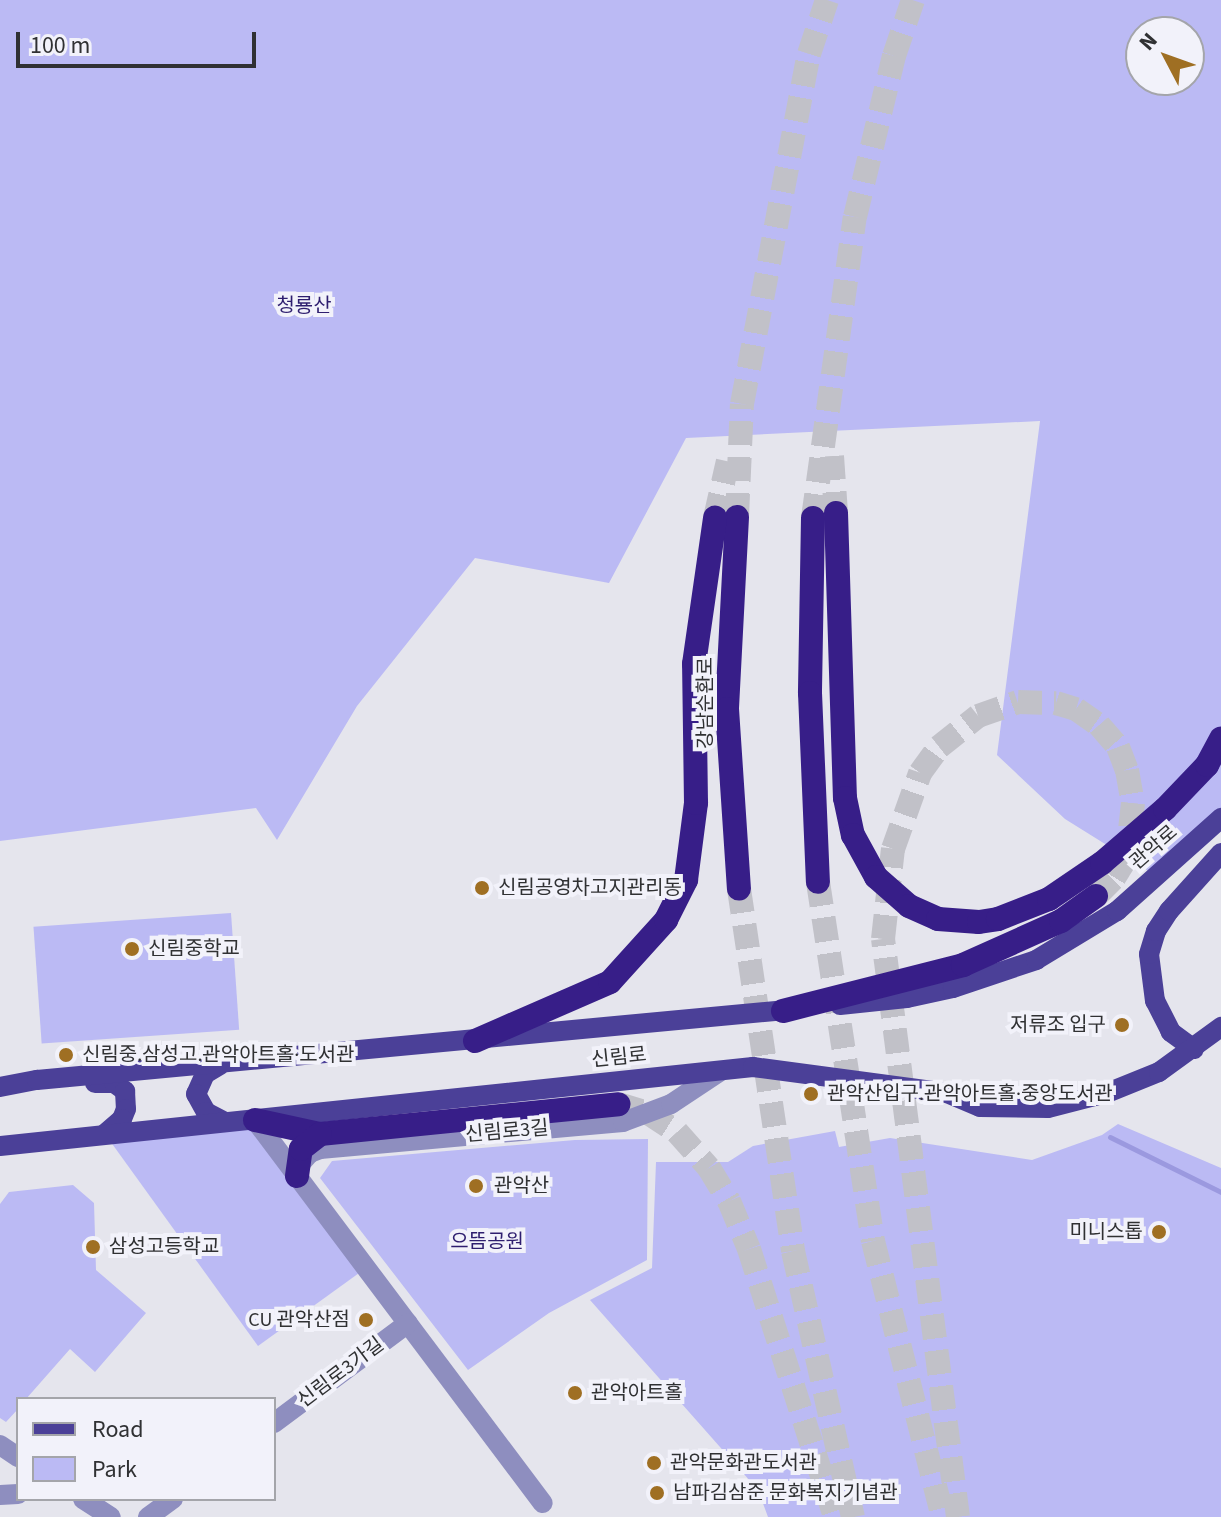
<!DOCTYPE html>
<meta charset="utf-8">
<style>
body{margin:0}
#map{position:relative;width:1221px;height:1517px;overflow:hidden;background:#e5e5ed;font-family:"Source Sans 3","Noto Sans KR",sans-serif}
div>[style]{position:absolute}
.green>*{inset:0;background:#bbbaf4;transform-origin:0 0}
.stream>*{height:5px;margin:-2.5px;padding:0 2.5px;transform-origin:2.5px;border-radius:2.5px;background:#9b99df}
.highway-tunnel>*{height:24px;margin-top:-12px;transform-origin:0;background:repeating-linear-gradient(90deg,#c1c1c8 0 24px,transparent 0 36px)}
.minor>*{height:20px;margin:-10px;padding:0 10px;transform-origin:10px;border-radius:10px;background:#8e8ebf}
.major>*{height:20px;margin:-10px;padding:0 10px;transform-origin:10px;border-radius:10px;background:#4b4098}
.highway>*{height:24px;margin:-12px;padding:0 12px;transform-origin:12px;border-radius:12px;background:#371e88}
.dots>*{width:22px;height:22px;translate:-50% -50%;box-sizing:border-box;border:4px solid #f2f2fa;border-radius:50%}
span{translate:-50% -50%;white-space:nowrap;text-align:center;line-height:1.15;-webkit-text-stroke:8px #f2f2fa;paint-order:stroke}
.park-label{font-size:20px;color:#2e1e6f}
.street-label{font-size:20px;color:#303133}
.poi-label{font-size:20px;color:#303133}
.left{translate:0 -50%;text-align:left}
.right{translate:-100% -50%;text-align:right}
.legend{position:absolute;left:16px;top:1397px;width:260px;height:104px;box-sizing:border-box;background:#f2f2fa;border:2px solid #a4a5aa;margin:0;padding:10px 14px;list-style:none;font-size:24px;color:#303133}
.legend li{display:flex;align-items:center;gap:16px;height:40px}
.legend b{width:40px;border:2px solid #a4a5aa}
.north{position:absolute;left:1125px;top:16px;width:80px;height:80px;box-sizing:border-box;background:#f2f2fa;border:2px solid #a4a5aa;border-radius:50%;rotate:311deg;font-size:22px;font-weight:700;line-height:32px;text-align:center;color:#303133}
.north::after{content:'';display:block;margin:auto;width:28px;height:36px;background:#9f6f23;clip-path:polygon(50% 0,100% 100%,50% 72%,0 100%)}
.scale{position:absolute;left:16px;top:32px;width:240px;height:36px;box-sizing:border-box;border:4px solid #303133;border-top:0;padding-left:10px;font-size:24px;line-height:28px;white-space:nowrap;color:#303133;-webkit-text-stroke:6px #f2f2fa;paint-order:stroke}
</style>
<div id="map">
<div class="green">
<i style="clip-path:polygon(evenodd,0 0,1221px 0,1221px 818px,1158px 877px,1065px 819px,997px 755px,1040px 421px,686px 438px,609px 583px,475px 558px,357px 706px,277px 840px,256px 808px,0 841px,0 0,1141px 32px,1189px 32px,1189px 80px,1141px 80px,1141px 32px)"></i>
<i style="left:231px;top:913px;width:117px;height:198px;rotate:86deg"></i>
<i style="clip-path:polygon(255px 1120px,366px 1268px,258px 1346px,105px 1134px)"></i>
<i style="clip-path:polygon(1118px 1124px,1221px 1168px,1221px 1517px,768px 1517px,758px 1490px,590px 1300px,652px 1268px,656px 1162px,728px 1162px,753px 1146px,835px 1131px,839px 1147px,890px 1138px,1032px 1160px,1102px 1135px)"></i>
<i style="clip-path:polygon(648px 1139px,647px 1260px,549px 1313px,468px 1370px,320px 1178px,332px 1161px,575px 1140px)"></i>
<i style="clip-path:polygon(73px 1185px,94px 1203px,96px 1270px,146px 1313px,95px 1372px,70px 1349px,26px 1399px,18px 1399px,18px 1409px,6px 1422px,0 1418px,0 1204px,9px 1192px)"></i>
</div>
<div class="stream">
<i style="left:1110px;top:1137px;width:124px;rotate:26.4deg"></i>
</div>
<div class="highway-tunnel">
<i style="left:832px;top:456px;width:57px;rotate:86deg"></i>
<i style="left:737px;top:517px;width:113px;rotate:-87.5deg"></i>
<i style="left:742px;top:404px;width:356px;rotate:-79.2deg"></i>
<i style="left:809px;top:54px;width:57px;rotate:-71.6deg"></i>
<i style="left:715px;top:518px;width:58px;rotate:-77.2deg"></i>
<i style="left:813px;top:518px;width:304px;rotate:-82.1deg"></i>
<i style="left:855px;top:217px;width:166px;rotate:-76.4deg"></i>
<i style="left:894px;top:56px;width:59px;rotate:-71.3deg"></i>
<i style="left:818px;top:882px;width:363px;rotate:81.3deg"></i>
<i style="left:873px;top:1241px;width:285px;rotate:75.8deg"></i>
<i style="left:739px;top:889px;width:366px;rotate:81.5deg"></i>
<i style="left:793px;top:1251px;width:273px;rotate:77.3deg"></i>
<i style="left:618px;top:1104px;width:31px;rotate:17deg"></i>
<i style="left:648px;top:1113px;width:35px;rotate:33deg"></i>
<i style="left:677px;top:1132px;width:48px;rotate:48.4deg"></i>
<i style="left:709px;top:1168px;width:39px;rotate:59deg"></i>
<i style="left:729px;top:1201px;width:52px;rotate:67.4deg"></i>
<i style="left:749px;top:1249px;width:281px;rotate:72.2deg"></i>
<i style="left:958px;top:1517px;width:583px;rotate:-97.39deg"></i>
<i style="left:883px;top:939px;width:91px;rotate:-83.7deg"></i>
<i style="left:893px;top:849px;width:81px;rotate:-70.4deg"></i>
<i style="left:920px;top:773px;width:32px;rotate:-54deg"></i>
<i style="left:939px;top:747px;width:50px;rotate:-38.5deg"></i>
<i style="left:978px;top:716px;width:42px;rotate:-19.3deg"></i>
<i style="left:1018px;top:702px;width:38px;rotate:2deg"></i>
<i style="left:1056px;top:703px;width:21px;rotate:17deg"></i>
<i style="left:1076px;top:709px;width:28px;rotate:35deg"></i>
<i style="left:1099px;top:725px;width:29px;rotate:49deg"></i>
<i style="left:1118px;top:747px;width:25px;rotate:69deg"></i>
<i style="left:1127px;top:770px;width:34px;rotate:80deg"></i>
<i style="left:1133px;top:803px;width:54px;rotate:96.3deg"></i>
<i style="left:1127px;top:857px;width:26px;rotate:122deg"></i>
<i style="left:1113px;top:879px;width:24px;rotate:135deg"></i>
</div>
<div class="minor">
<i style="left:255px;top:1120px;width:479px;rotate:53.1deg"></i>
<i style="left:300px;top:1164px;width:15px;rotate:-48deg"></i>
<i style="left:310px;top:1153px;width:11px;rotate:-22deg"></i>
<i style="left:320px;top:1149px;width:304px;rotate:-5.1deg"></i>
<i style="left:623px;top:1122px;width:51px;rotate:-20.6deg"></i>
<i style="left:671px;top:1104px;width:58px;rotate:-33.7deg"></i>
<i style="left:274px;top:1423px;width:167px;rotate:-36.7deg"></i>
<i style="left:0;top:1445px;width:22px;rotate:34deg"></i>
<i style="left:0;top:1495px;width:18px;rotate:-3deg"></i>
<i style="left:83px;top:1499px;width:33px;rotate:33deg"></i>
<i style="left:148px;top:1517px;width:31px;rotate:-36deg"></i>
</div>
<div class="major">
<i style="left:840px;top:1005px;width:67px;rotate:-6deg"></i>
<i style="left:907px;top:998px;width:47px;rotate:-12.3deg"></i>
<i style="left:953px;top:988px;width:88px;rotate:-18.6deg"></i>
<i style="left:1036px;top:960px;width:95px;rotate:-31.2deg"></i>
<i style="left:1117px;top:911px;width:140px;rotate:-41.8deg"></i>
<i style="left:1194px;top:1049px;width:29px;rotate:-144deg"></i>
<i style="left:1171px;top:1032px;width:35px;rotate:-117deg"></i>
<i style="left:1155px;top:1001px;width:47px;rotate:-97.3deg"></i>
<i style="left:1149px;top:954px;width:24px;rotate:-73deg"></i>
<i style="left:1156px;top:931px;width:24px;rotate:-57deg"></i>
<i style="left:1169px;top:911px;width:78px;rotate:-48.1deg"></i>
<i style="left:220px;top:1065px;width:17px;rotate:149deg"></i>
<i style="left:205px;top:1074px;width:22px;rotate:114deg"></i>
<i style="left:196px;top:1094px;width:21px;rotate:61deg"></i>
<i style="left:206px;top:1112px;width:19px;rotate:28deg"></i>
<i style="left:95px;top:1083px;width:19px"></i>
<i style="left:114px;top:1083px;width:14px;rotate:36deg"></i>
<i style="left:125px;top:1091px;width:18px;rotate:87deg"></i>
<i style="left:126px;top:1109px;width:11px;rotate:112deg"></i>
<i style="left:122px;top:1119px;width:23px;rotate:139deg"></i>
<i style="left:0;top:1087px;width:38px;rotate:-11deg"></i>
<i style="left:37px;top:1080px;width:763px;rotate:-5.34deg"></i>
<i style="left:0;top:1146px;width:757px;rotate:-5.99deg"></i>
<i style="left:753px;top:1067px;width:196px;rotate:7.6deg"></i>
<i style="left:947px;top:1093px;width:36px;rotate:23deg"></i>
<i style="left:980px;top:1107px;width:68px;rotate:0.8deg"></i>
<i style="left:1048px;top:1108px;width:61px;rotate:-14.3deg"></i>
<i style="left:1107px;top:1093px;width:56px;rotate:-22deg"></i>
<i style="left:1159px;top:1072px;width:77px;rotate:-36deg"></i>
</div>
<div class="highway">
<i style="left:836px;top:513px;width:285px;rotate:88.2deg"></i>
<i style="left:845px;top:798px;width:38px;rotate:78deg"></i>
<i style="left:853px;top:835px;width:48px;rotate:61.3deg"></i>
<i style="left:876px;top:877px;width:44px;rotate:41.3deg"></i>
<i style="left:909px;top:906px;width:32px;rotate:24deg"></i>
<i style="left:938px;top:919px;width:41px;rotate:4.2deg"></i>
<i style="left:979px;top:922px;width:19px;rotate:-9deg"></i>
<i style="left:998px;top:919px;width:55px;rotate:-21.4deg"></i>
<i style="left:1049px;top:899px;width:64px;rotate:-34.2deg"></i>
<i style="left:1102px;top:863px;width:83px;rotate:-40.6deg"></i>
<i style="left:1165px;top:809px;width:61px;rotate:-46.3deg"></i>
<i style="left:1207px;top:765px;width:30px;rotate:-62deg"></i>
<i style="left:737px;top:517px;width:192px;rotate:93deg"></i>
<i style="left:727px;top:709px;width:180px;rotate:86.2deg"></i>
<i style="left:813px;top:518px;width:175px;rotate:91deg"></i>
<i style="left:810px;top:693px;width:189px;rotate:87.6deg"></i>
<i style="left:783px;top:1011px;width:186px;rotate:-14.3deg"></i>
<i style="left:963px;top:965px;width:107px;rotate:-24.2deg"></i>
<i style="left:1061px;top:921px;width:43px;rotate:-35.5deg"></i>
<i style="left:475px;top:1041px;width:147px;rotate:-23.6deg"></i>
<i style="left:610px;top:982px;width:84px;rotate:-47.9deg"></i>
<i style="left:666px;top:920px;width:45px;rotate:-63.4deg"></i>
<i style="left:686px;top:880px;width:78px;rotate:-82.6deg"></i>
<i style="left:696px;top:803px;width:139px;rotate:-90.8deg"></i>
<i style="left:694px;top:664px;width:148px;rotate:-81.8deg"></i>
<i style="left:255px;top:1120px;width:66px;rotate:12.2deg"></i>
<i style="left:320px;top:1134px;width:300px;rotate:-5.7deg"></i>
<i style="left:297px;top:1176px;width:27px;rotate:-82deg"></i>
<i style="left:301px;top:1149px;width:24px;rotate:-38deg"></i>
</div>
<div class="dots">
<i style="left:482px;top:888px;background:#9f6f23"></i>
<i style="left:132px;top:949px;background:#9f6f23"></i>
<i style="left:1122px;top:1025px;background:#9f6f23"></i>
<i style="left:66px;top:1055px;background:#9f6f23"></i>
<i style="left:811px;top:1094px;background:#9f6f23"></i>
<i style="left:476px;top:1186px;background:#9f6f23"></i>
<i style="left:1159px;top:1232px;background:#9f6f23"></i>
<i style="left:93px;top:1247px;background:#9f6f23"></i>
<i style="left:366px;top:1320px;background:#9f6f23"></i>
<i style="left:575px;top:1393px;background:#9f6f23"></i>
<i style="left:654px;top:1463px;background:#9f6f23"></i>
<i style="left:657px;top:1493px;background:#9f6f23"></i>
</div>
<div class="park-label">
<span style="left:304px;top:306px">청룡산</span>
<span style="left:487px;top:1242px">으뜸공원</span>
</div>
<div class="street-label">
<span style="left:706px;top:703px;rotate:-90deg">강남순환로</span>
<span style="left:1154px;top:848px;rotate:-41deg">관악로</span>
<span style="left:619px;top:1058px;rotate:-6deg">신림로</span>
<span style="left:507px;top:1132px;rotate:-5deg">신림로3길</span>
<span style="left:341px;top:1373px;rotate:-37deg">신림로3가길</span>
</div>
<div class="poi-label">
<span class="left" style="left:498px;top:888px">신림공영차고지관리동</span>
<span class="left" style="left:148px;top:949px">신림중학교</span>
<span class="right" style="left:1106px;top:1025px">저류조 입구</span>
<span class="left" style="left:82px;top:1055px">신림중.삼성고.관악아트홀·도서관</span>
<span class="left" style="left:827px;top:1094px">관악산입구.관악아트홀·중앙도서관</span>
<span class="left" style="left:494px;top:1186px">관악산</span>
<span class="right" style="left:1143px;top:1232px">미니스톱</span>
<span class="left" style="left:109px;top:1247px">삼성고등학교</span>
<span class="right" style="left:350px;top:1320px">CU 관악산점</span>
<span class="left" style="left:591px;top:1393px">관악아트홀</span>
<span class="left" style="left:670px;top:1463px">관악문화관도서관</span>
<span class="left" style="left:673px;top:1493px">남파김삼준 문화복지기념관</span>
</div>
<ul class="legend">
<li><b style="height:10px;background:#4b4098"></b>Road</li>
<li><b style="height:22px;background:#bbbaf4"></b>Park</li>
</ul>
<div class="north">N</div>
<div class="scale">100 m</div>
</div>
